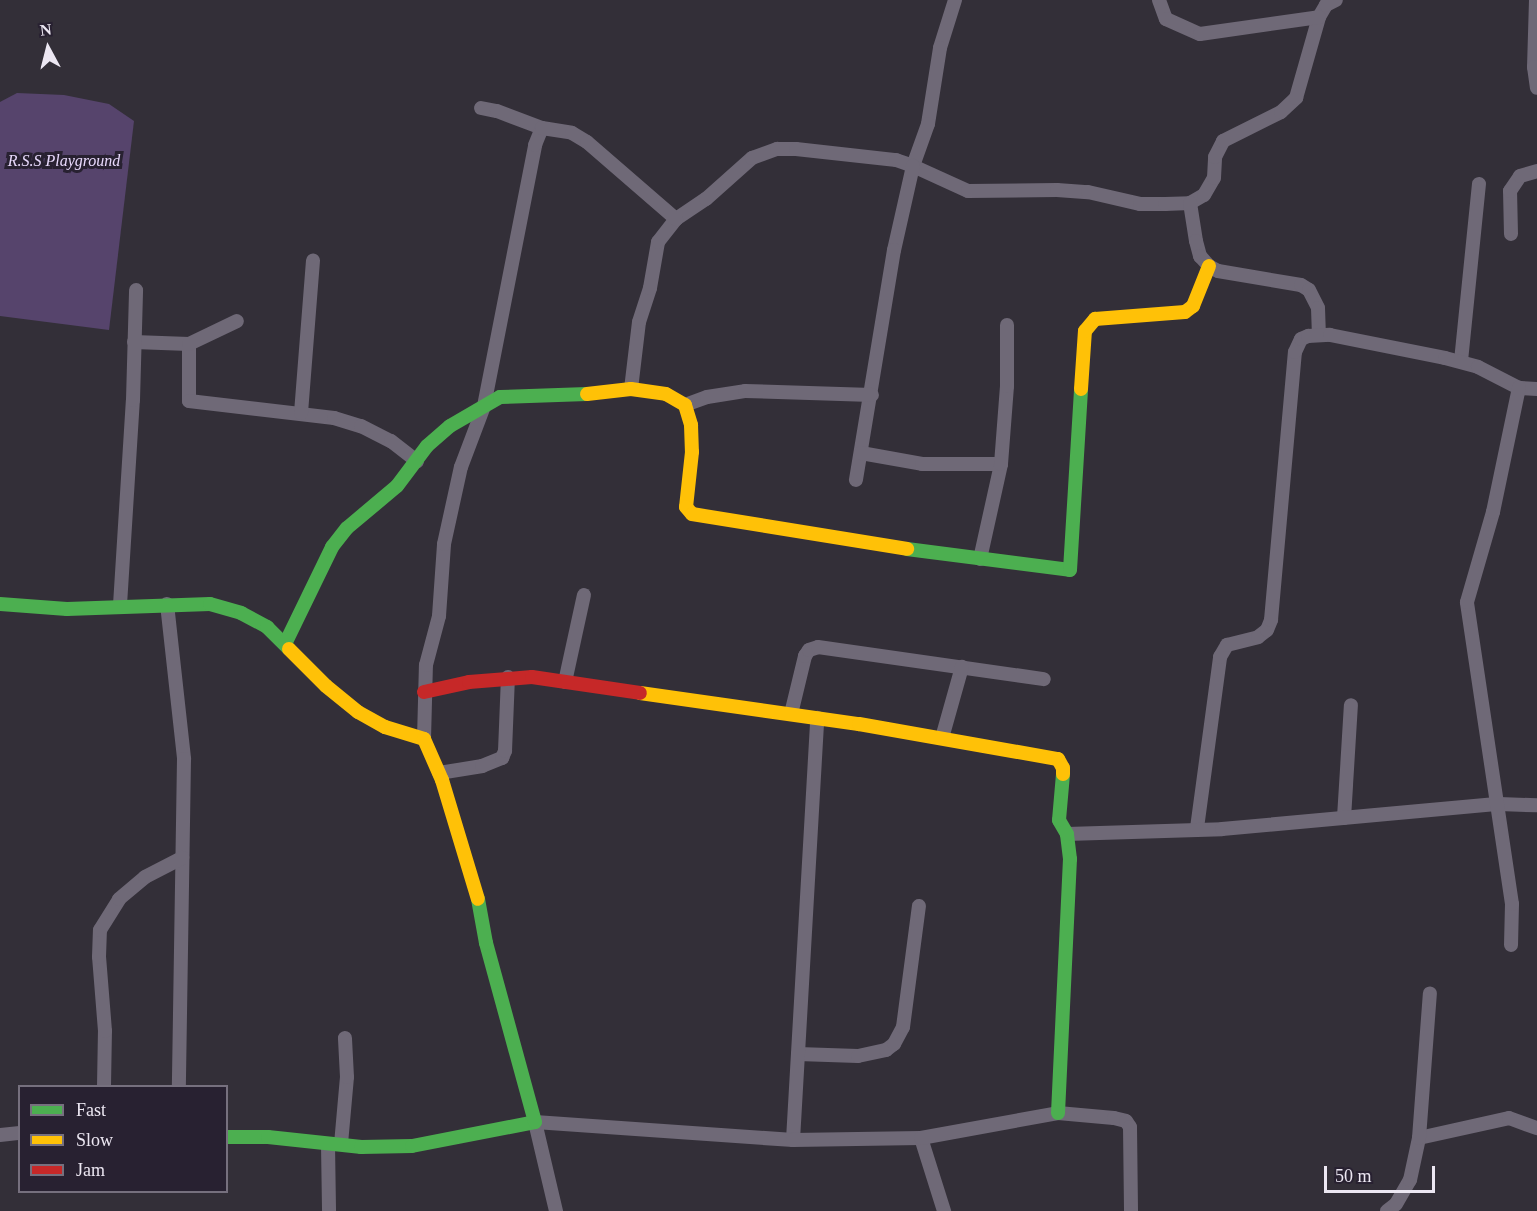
<!DOCTYPE html>
<html>
<head>
<meta charset="utf-8">
<style>
	body { margin:0 }
	#map { position:relative; width:1537px; height:1211px; overflow:hidden; background:#332f38; font-family:Georgia,serif }
	div>[style] { position:absolute }
	.green>* { inset:0; background:#56446c }
	.street>* { height:14px; margin:-7px; padding:0 7px; transform-origin:7px; border-radius:7px; background:#6f6977 }
	.fast>* { height:14px; margin:-7px; padding:0 7px; transform-origin:7px; border-radius:7px; background:#4caf50 }
	.slow>* { height:14px; margin:-7px; padding:0 7px; transform-origin:7px; border-radius:7px; background:#ffc107 }
	.jam>* { height:14px; margin:-7px; padding:0 7px; transform-origin:7px; border-radius:7px; background:#c62828 }
	span { translate:-50% -50%; white-space:nowrap; text-align:center; line-height:1.15; -webkit-text-stroke:6px #282131; paint-order:stroke }
	.park-label { font-size:16px; color:#e8d9fc; font-style:italic }
	.legend { position:absolute; left:18px; top:1085px; width:210px; height:108px; box-sizing:border-box; background:#282131; border:2px solid #76707e; margin:0; padding:8px 10px; list-style:none; font-size:18px; color:#ece7f2 }
	.legend li { display:flex; align-items:center; gap:12px; height:30px }
	.legend b { width:30px; border:2px solid #76707e }
	.north { position:absolute; left:18px; top:18px; width:60px; height:60px; -webkit-text-stroke:4px #282131; paint-order:stroke; rotate:353deg; font-size:16px; font-weight:700; line-height:24px; text-align:center; color:#ece7f2 }
	.north::after { content:''; display:block; margin:auto; width:21px; height:27px; background:#ece7f2; clip-path:polygon(50% 0,100% 100%,50% 72%,0 100%) }
	.scale { position:absolute; left:1324px; top:1166px; width:111px; height:27px; box-sizing:border-box; border:3px solid #ece7f2; border-top:0; padding-left:8px; font-size:18px; line-height:21px; white-space:nowrap; color:#ece7f2; -webkit-text-stroke:4px #282131; paint-order:stroke }
</style>
</head>
<body>
<div id="map">
	<div class="green">
		<div style="clip-path:polygon(17px 93px,64px 95px,109px 104px,134px 121px,109px 330px,0 316px,0 102px)"></div>
	</div>
	<div class="street">
		<div style="left:955px;top:0;width:50px;rotate:107.4deg"></div>
		<div style="left:940px;top:48px;width:77px;rotate:99deg"></div>
		<div style="left:928px;top:124px;width:45px;rotate:109.7deg"></div>
		<div style="left:913px;top:166px;width:60px;rotate:24.4deg"></div>
		<div style="left:968px;top:191px;width:89px;rotate:-0.6deg"></div>
		<div style="left:1057px;top:190px;width:31px;rotate:4deg"></div>
		<div style="left:1088px;top:192px;width:53px;rotate:13deg"></div>
		<div style="left:1140px;top:204px;width:25px"></div>
		<div style="left:1165px;top:204px;width:25px;rotate:-2deg"></div>
		<div style="left:1190px;top:203px;width:16px;rotate:-30deg"></div>
		<div style="left:1204px;top:195px;width:20px;rotate:-60deg"></div>
		<div style="left:1214px;top:178px;width:21px;rotate:-87deg"></div>
		<div style="left:1215px;top:157px;width:18px;rotate:-63deg"></div>
		<div style="left:1223px;top:141px;width:65px;rotate:-26.6deg"></div>
		<div style="left:1281px;top:112px;width:21px;rotate:-43deg"></div>
		<div style="left:1296px;top:98px;width:84px;rotate:-74.1deg"></div>
		<div style="left:1319px;top:17px;width:14px;rotate:-60deg"></div>
		<div style="left:1326px;top:5px;width:11px;rotate:-27deg"></div>
		<div style="left:1159px;top:0;width:20px;rotate:70deg"></div>
		<div style="left:1166px;top:19px;width:37px;rotate:24deg"></div>
		<div style="left:1200px;top:34px;width:120px;rotate:-8.1deg"></div>
		<div style="left:1536px;top:0;width:67px;rotate:91.7deg"></div>
		<div style="left:1534px;top:67px;width:21px;rotate:82deg"></div>
		<div style="left:481px;top:108px;width:16px;rotate:11deg"></div>
		<div style="left:497px;top:111px;width:48px;rotate:20.7deg"></div>
		<div style="left:1190px;top:203px;width:38px;rotate:81deg"></div>
		<div style="left:1196px;top:241px;width:16px;rotate:75deg"></div>
		<div style="left:1200px;top:256px;width:13px;rotate:48deg"></div>
		<div style="left:1209px;top:266px;width:10px;rotate:29deg"></div>
		<div style="left:1218px;top:271px;width:84px;rotate:9.6deg"></div>
		<div style="left:1301px;top:285px;width:9px;rotate:32deg"></div>
		<div style="left:1309px;top:290px;width:20px;rotate:63deg"></div>
		<div style="left:1318px;top:308px;width:26px;rotate:88deg"></div>
		<div style="left:1511px;top:234px;width:43px;rotate:-91.3deg"></div>
		<div style="left:1510px;top:191px;width:18px;rotate:-56deg"></div>
		<div style="left:1520px;top:176px;width:18px;rotate:-16deg"></div>
		<div style="left:134px;top:342px;width:55px;rotate:2.1deg"></div>
		<div style="left:189px;top:344px;width:57px;rotate:90deg"></div>
		<div style="left:189px;top:401px;width:146px;rotate:6.7deg"></div>
		<div style="left:334px;top:418px;width:28px;rotate:17deg"></div>
		<div style="left:361px;top:426px;width:34px;rotate:27deg"></div>
		<div style="left:391px;top:441px;width:33px;rotate:38deg"></div>
		<div style="left:189px;top:344px;width:53px;rotate:-25.6deg"></div>
		<div style="left:1461px;top:361px;width:178px;rotate:-84.2deg"></div>
		<div style="left:631px;top:389px;width:67px;rotate:-83.2deg"></div>
		<div style="left:639px;top:322px;width:36px;rotate:-72deg"></div>
		<div style="left:650px;top:288px;width:47px;rotate:-80.1deg"></div>
		<div style="left:658px;top:242px;width:29px;rotate:-52deg"></div>
		<div style="left:676px;top:219px;width:36px;rotate:-34deg"></div>
		<div style="left:706px;top:199px;width:62px;rotate:-41.7deg"></div>
		<div style="left:752px;top:158px;width:27px;rotate:-20deg"></div>
		<div style="left:777px;top:149px;width:19px"></div>
		<div style="left:796px;top:149px;width:101px;rotate:6.3deg"></div>
		<div style="left:896px;top:160px;width:18px;rotate:19deg"></div>
		<div style="left:913px;top:166px;width:86px;rotate:102.7deg"></div>
		<div style="left:894px;top:250px;width:233px;rotate:99.4deg"></div>
		<div style="left:685px;top:405px;width:23px;rotate:-20deg"></div>
		<div style="left:707px;top:397px;width:38px;rotate:-9deg"></div>
		<div style="left:745px;top:391px;width:127px;rotate:1.8deg"></div>
		<div style="left:301px;top:413px;width:153px;rotate:-85.5deg"></div>
		<div style="left:861px;top:453px;width:62px;rotate:10.2deg"></div>
		<div style="left:922px;top:464px;width:79px"></div>
		<div style="left:980px;top:559px;width:97px;rotate:-77.5deg"></div>
		<div style="left:1001px;top:464px;width:78px;rotate:-85.6deg"></div>
		<div style="left:1007px;top:386px;width:61px;rotate:-90deg"></div>
		<div style="left:167px;top:604px;width:156px;rotate:83.7deg"></div>
		<div style="left:184px;top:759px;width:327px;rotate:90.9deg"></div>
		<div style="left:120px;top:605px;width:205px;rotate:-86.4deg"></div>
		<div style="left:133px;top:400px;width:110px;rotate:-88.4deg"></div>
		<div style="left:565px;top:682px;width:89px;rotate:-77.7deg"></div>
		<div style="left:791px;top:714px;width:60px;rotate:-76.4deg"></div>
		<div style="left:805px;top:656px;width:7px;rotate:-56deg"></div>
		<div style="left:809px;top:650px;width:9px;rotate:-18deg"></div>
		<div style="left:818px;top:647px;width:228px;rotate:8.1deg"></div>
		<div style="left:942px;top:738px;width:74px;rotate:-74.3deg"></div>
		<div style="left:424px;top:739px;width:74px;rotate:-88.5deg"></div>
		<div style="left:426px;top:665px;width:51px;rotate:-75.1deg"></div>
		<div style="left:439px;top:616px;width:72px;rotate:-86deg"></div>
		<div style="left:444px;top:544px;width:79px;rotate:-77.6deg"></div>
		<div style="left:461px;top:467px;width:65px;rotate:-69.3deg"></div>
		<div style="left:484px;top:406px;width:266px;rotate:-78.9deg"></div>
		<div style="left:535px;top:145px;width:18px;rotate:-68deg"></div>
		<div style="left:542px;top:128px;width:30px;rotate:9deg"></div>
		<div style="left:572px;top:133px;width:17px;rotate:31deg"></div>
		<div style="left:587px;top:142px;width:118px;rotate:40.9deg"></div>
		<div style="left:439px;top:773px;width:44px;rotate:-9.2deg"></div>
		<div style="left:482px;top:766px;width:22px;rotate:-22deg"></div>
		<div style="left:502px;top:758px;width:8px;rotate:-67deg"></div>
		<div style="left:505px;top:751px;width:74px;rotate:-87.7deg"></div>
		<div style="left:1344px;top:818px;width:113px;rotate:-86.5deg"></div>
		<div style="left:1197px;top:828px;width:173px;rotate:-82.3deg"></div>
		<div style="left:1220px;top:657px;width:14px;rotate:-60deg"></div>
		<div style="left:1227px;top:645px;width:32px;rotate:-14deg"></div>
		<div style="left:1258px;top:637px;width:11px;rotate:-38deg"></div>
		<div style="left:1267px;top:630px;width:11px;rotate:-68deg"></div>
		<div style="left:1271px;top:620px;width:269px;rotate:-84.9deg"></div>
		<div style="left:1295px;top:352px;width:14px;rotate:-65deg"></div>
		<div style="left:1301px;top:339px;width:8px;rotate:-23deg"></div>
		<div style="left:1308px;top:336px;width:22px;rotate:-3deg"></div>
		<div style="left:1330px;top:335px;width:117px;rotate:11.3deg"></div>
		<div style="left:1445px;top:358px;width:34px;rotate:15deg"></div>
		<div style="left:1478px;top:367px;width:46px;rotate:27.1deg"></div>
		<div style="left:1519px;top:388px;width:18px;rotate:3deg"></div>
		<div style="left:1067px;top:834px;width:155px;rotate:-1.8deg"></div>
		<div style="left:1222px;top:829px;width:278px;rotate:-5.2deg"></div>
		<div style="left:1499px;top:804px;width:38px;rotate:2deg"></div>
		<div style="left:1511px;top:945px;width:41px;rotate:-88.6deg"></div>
		<div style="left:1512px;top:904px;width:305px;rotate:-98.5deg"></div>
		<div style="left:1467px;top:602px;width:94px;rotate:-73.9deg"></div>
		<div style="left:1493px;top:512px;width:127px;rotate:-78.2deg"></div>
		<div style="left:798px;top:1054px;width:60px;rotate:1.9deg"></div>
		<div style="left:858px;top:1056px;width:29px;rotate:-12deg"></div>
		<div style="left:886px;top:1050px;width:10px;rotate:-37deg"></div>
		<div style="left:894px;top:1044px;width:19px;rotate:-62deg"></div>
		<div style="left:903px;top:1027px;width:122px;rotate:-82.5deg"></div>
		<div style="left:104px;top:1086px;width:55px;rotate:-89deg"></div>
		<div style="left:105px;top:1031px;width:74px;rotate:-94.6deg"></div>
		<div style="left:99px;top:957px;width:27px;rotate:-88deg"></div>
		<div style="left:100px;top:930px;width:36px;rotate:-58deg"></div>
		<div style="left:119px;top:899px;width:34px;rotate:-40deg"></div>
		<div style="left:145px;top:877px;width:42px;rotate:-27.2deg"></div>
		<div style="left:0;top:1135px;width:20px;rotate:-6deg"></div>
		<div style="left:921px;top:1138px;width:77px;rotate:72.5deg"></div>
		<div style="left:1419px;top:1138px;width:92px;rotate:-12.5deg"></div>
		<div style="left:1509px;top:1118px;width:30px;rotate:20deg"></div>
		<div style="left:793px;top:1140px;width:423px;rotate:-86.7deg"></div>
		<div style="left:341px;top:1144px;width:67px;rotate:-84.9deg"></div>
		<div style="left:347px;top:1077px;width:39px;rotate:-93deg"></div>
		<div style="left:328px;top:1145px;width:66px;rotate:89.1deg"></div>
		<div style="left:556px;top:1211px;width:91px;rotate:-103.3deg"></div>
		<div style="left:535px;top:1122px;width:259px;rotate:4deg"></div>
		<div style="left:793px;top:1140px;width:128px;rotate:-0.9deg"></div>
		<div style="left:921px;top:1138px;width:139px;rotate:-10.3deg"></div>
		<div style="left:1058px;top:1113px;width:56px;rotate:5.1deg"></div>
		<div style="left:1114px;top:1118px;width:12px;rotate:14deg"></div>
		<div style="left:1126px;top:1121px;width:7px;rotate:56deg"></div>
		<div style="left:1130px;top:1127px;width:84px;rotate:89.3deg"></div>
		<div style="left:1387px;top:1211px;width:11px;rotate:-38deg"></div>
		<div style="left:1396px;top:1204px;width:28px;rotate:-60deg"></div>
		<div style="left:1410px;top:1180px;width:43px;rotate:-77.9deg"></div>
		<div style="left:1419px;top:1138px;width:145px;rotate:-85.7deg"></div>
	</div>
	<div class="fast">
		<div style="left:907px;top:549px;width:164px;rotate:7.3deg"></div>
		<div style="left:1070px;top:570px;width:181px;rotate:-86.5deg"></div>
		<div style="left:0;top:604px;width:67px;rotate:4.3deg"></div>
		<div style="left:67px;top:609px;width:143px;rotate:-2deg"></div>
		<div style="left:210px;top:604px;width:32px;rotate:16deg"></div>
		<div style="left:241px;top:613px;width:30px;rotate:28deg"></div>
		<div style="left:267px;top:627px;width:31px;rotate:45deg"></div>
		<div style="left:285px;top:644px;width:108px;rotate:-64.1deg"></div>
		<div style="left:332px;top:547px;width:24px;rotate:-52deg"></div>
		<div style="left:347px;top:528px;width:65px;rotate:-40deg"></div>
		<div style="left:397px;top:486px;width:50px;rotate:-53.1deg"></div>
		<div style="left:427px;top:446px;width:30px;rotate:-41deg"></div>
		<div style="left:450px;top:426px;width:58px;rotate:-30.1deg"></div>
		<div style="left:500px;top:397px;width:87px;rotate:-2deg"></div>
		<div style="left:1058px;top:1113px;width:254px;rotate:-87.3deg"></div>
		<div style="left:1070px;top:859px;width:25px;rotate:-97deg"></div>
		<div style="left:1067px;top:834px;width:16px;rotate:-120deg"></div>
		<div style="left:1059px;top:820px;width:46px;rotate:-85deg"></div>
		<div style="left:226px;top:1137px;width:42px"></div>
		<div style="left:268px;top:1137px;width:94px;rotate:6.1deg"></div>
		<div style="left:361px;top:1147px;width:51px;rotate:-1.1deg"></div>
		<div style="left:412px;top:1146px;width:125px;rotate:-11deg"></div>
		<div style="left:535px;top:1122px;width:186px;rotate:-105.3deg"></div>
		<div style="left:486px;top:943px;width:45px;rotate:-100.3deg"></div>
	</div>
	<div class="slow">
		<div style="left:1081px;top:389px;width:58px;rotate:-86.1deg"></div>
		<div style="left:1085px;top:331px;width:16px;rotate:-50deg"></div>
		<div style="left:1095px;top:319px;width:90px;rotate:-4.4deg"></div>
		<div style="left:1185px;top:312px;width:10px;rotate:-37deg"></div>
		<div style="left:1193px;top:306px;width:43px;rotate:-68.2deg"></div>
		<div style="left:587px;top:394px;width:44px;rotate:-6.5deg"></div>
		<div style="left:631px;top:389px;width:35px;rotate:8deg"></div>
		<div style="left:666px;top:394px;width:22px;rotate:30deg"></div>
		<div style="left:685px;top:405px;width:21px;rotate:73deg"></div>
		<div style="left:691px;top:425px;width:27px;rotate:88deg"></div>
		<div style="left:692px;top:452px;width:55px;rotate:96.2deg"></div>
		<div style="left:686px;top:507px;width:9px;rotate:49deg"></div>
		<div style="left:692px;top:514px;width:218px;rotate:9.2deg"></div>
		<div style="left:289px;top:649px;width:52px;rotate:45deg"></div>
		<div style="left:326px;top:686px;width:41px;rotate:39.1deg"></div>
		<div style="left:358px;top:712px;width:31px;rotate:29deg"></div>
		<div style="left:385px;top:727px;width:41px;rotate:17.1deg"></div>
		<div style="left:424px;top:739px;width:45px;rotate:66.3deg"></div>
		<div style="left:442px;top:780px;width:124px;rotate:73.2deg"></div>
		<div style="left:640px;top:693px;width:221px;rotate:8.1deg"></div>
		<div style="left:859px;top:724px;width:202px;rotate:10deg"></div>
		<div style="left:1058px;top:759px;width:10px;rotate:61deg"></div>
		<div style="left:1063px;top:768px;width:6px;rotate:90deg"></div>
	</div>
	<div class="jam">
		<div style="left:424px;top:692px;width:46px;rotate:-12.5deg"></div>
		<div style="left:469px;top:682px;width:63px;rotate:-4.5deg"></div>
		<div style="left:532px;top:677px;width:109px;rotate:8.4deg"></div>
	</div>
	<div class="park-label">
		<span style="left:64px;top:161px">R.S.S Playground</span>
	</div>
	<ul class="legend">
	<li><b style="height:8px;background:#4caf50"></b>Fast</li>
	<li><b style="height:8px;background:#ffc107"></b>Slow</li>
	<li><b style="height:8px;background:#c62828"></b>Jam</li>
	</ul>
	<div class="north">N</div>
	<div class="scale">50 m</div>
</div>
</body>
</html>
